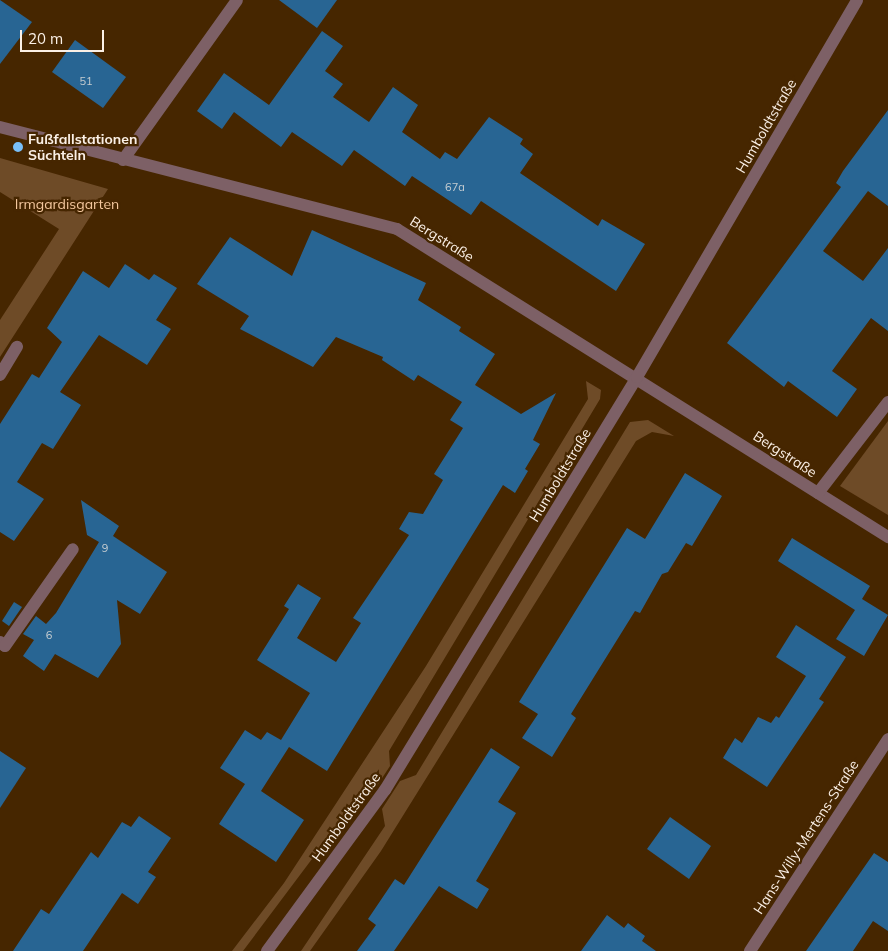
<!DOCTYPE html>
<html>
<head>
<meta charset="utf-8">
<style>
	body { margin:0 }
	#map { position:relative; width:888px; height:951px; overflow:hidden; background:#462600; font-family:Mulish,sans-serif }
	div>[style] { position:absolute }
	.green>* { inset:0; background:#6e4b27 }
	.building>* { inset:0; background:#286593 }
	.minor>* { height:12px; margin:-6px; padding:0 6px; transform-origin:6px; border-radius:6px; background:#7d6066 }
	.dots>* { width:14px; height:14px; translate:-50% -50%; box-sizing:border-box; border:2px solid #462600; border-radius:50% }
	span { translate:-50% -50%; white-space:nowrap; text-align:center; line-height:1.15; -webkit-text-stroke:4.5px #462600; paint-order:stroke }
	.number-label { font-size:11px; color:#c6cdd1 }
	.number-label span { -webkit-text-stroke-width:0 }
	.street-label { font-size:14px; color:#fbf0e6 }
	.poi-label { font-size:14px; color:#fbf0e6; font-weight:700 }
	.left { translate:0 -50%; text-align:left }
	.park-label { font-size:14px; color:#f5c89e }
	.scale { position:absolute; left:20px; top:30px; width:84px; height:22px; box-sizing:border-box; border:2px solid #fbf0e6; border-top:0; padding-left:6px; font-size:15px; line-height:18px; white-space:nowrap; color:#fbf0e6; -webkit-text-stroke:4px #462600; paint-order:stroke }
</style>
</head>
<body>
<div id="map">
	<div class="green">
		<div style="clip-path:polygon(0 158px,108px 189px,0 357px,0 320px,59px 229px,0 192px)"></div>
		<div style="clip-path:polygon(586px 381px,601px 390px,600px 399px,389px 751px,390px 766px,371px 795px,357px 799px,243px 951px,232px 951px,284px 883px,426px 666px,588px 399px)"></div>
		<div style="clip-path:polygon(648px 420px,674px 436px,652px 432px,636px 441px,381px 851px,310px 951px,301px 951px,385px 826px,382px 809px,400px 781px,416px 775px,630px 422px)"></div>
		<div style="clip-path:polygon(888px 421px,888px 515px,840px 486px)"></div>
	</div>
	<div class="building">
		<div style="clip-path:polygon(0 0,32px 22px,0 64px)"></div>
		<div style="clip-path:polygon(279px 0,337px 0,317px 28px)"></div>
		<div style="clip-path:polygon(322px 31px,343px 46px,325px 71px,343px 84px,333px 97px,369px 122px,393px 87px,418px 105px,402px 132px,440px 159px,445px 152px,457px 159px,489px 117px,523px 139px,520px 144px,533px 154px,520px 173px,598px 226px,602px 219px,645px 244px,616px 291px,481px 201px,471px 215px,412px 176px,405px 186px,354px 150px,342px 166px,292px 132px,281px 147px,234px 112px,222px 129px,197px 111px,224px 73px,269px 105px)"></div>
		<div style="clip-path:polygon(75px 40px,126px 77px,103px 108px,52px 72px)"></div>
		<div style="clip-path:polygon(888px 110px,888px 206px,868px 191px,823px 251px,863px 281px,888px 248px,888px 331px,871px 318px,832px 371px,857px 389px,837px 417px,788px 381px,784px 387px,727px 343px,841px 187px,836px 183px,843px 171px)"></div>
		<div style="clip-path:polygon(312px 230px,426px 283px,418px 300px,461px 327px,459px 331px,495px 354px,475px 385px,521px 414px,556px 393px,533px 440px,540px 444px,525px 469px,528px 471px,515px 493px,503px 485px,327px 771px,289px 747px,261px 791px,304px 820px,276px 862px,219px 824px,245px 784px,220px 768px,245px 730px,261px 740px,267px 732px,281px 740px,310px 693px,257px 660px,289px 609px,284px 606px,298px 584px,321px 598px,297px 638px,336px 662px,361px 623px,353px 618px,409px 535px,399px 529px,409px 512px,423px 514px,443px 480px,434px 474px,463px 428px,450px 420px,462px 402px,418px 375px,414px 381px,382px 360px,383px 357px,336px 337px,313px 367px,240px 329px,249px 316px,197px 284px,230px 237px,292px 276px)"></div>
		<div style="clip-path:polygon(125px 264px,149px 280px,154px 274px,177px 288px,156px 320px,171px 329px,147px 365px,99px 335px,60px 392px,81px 405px,53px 449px,42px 443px,17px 482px,44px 499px,14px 541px,0 532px,0 424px,32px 374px,39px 378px,62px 342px,47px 328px,83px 271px,109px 288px)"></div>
		<div style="clip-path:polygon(685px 473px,722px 496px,692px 546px,686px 543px,668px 572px,662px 574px,640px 613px,635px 611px,571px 714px,576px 718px,552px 757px,522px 738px,538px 714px,519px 702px,627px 528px,645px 539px)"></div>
		<div style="clip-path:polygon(81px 500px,119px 526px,113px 536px,167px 572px,140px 614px,117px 600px,121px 644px,98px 678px,55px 654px,44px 671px,23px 656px,34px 640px,23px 634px,36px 616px,46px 624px,56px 613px,99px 542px,87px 535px)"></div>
		<div style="clip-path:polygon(792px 538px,870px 586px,862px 599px,888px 615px,864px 656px,836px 639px,855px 610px,778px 561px)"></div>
		<div style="clip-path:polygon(14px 602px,22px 607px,9px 626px,2px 621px)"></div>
		<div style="clip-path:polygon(796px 625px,846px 657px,819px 699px,824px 702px,767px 787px,723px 758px,735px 738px,742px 743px,758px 717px,771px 723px,776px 716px,779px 718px,806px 676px,776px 657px)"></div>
		<div style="clip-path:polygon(491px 748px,520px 767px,498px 802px,516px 813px,476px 881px,489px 889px,477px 909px,439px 886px,394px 951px,357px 951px,376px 925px,368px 919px,395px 879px,404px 885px)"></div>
		<div style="clip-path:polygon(0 751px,26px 768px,0 808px)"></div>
		<div style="clip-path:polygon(139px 816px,171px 838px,148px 872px,156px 877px,138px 904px,122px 893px,83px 951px,13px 951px,41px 909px,49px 914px,91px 852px,98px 858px,122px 822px,131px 827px)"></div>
		<div style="clip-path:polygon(670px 817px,711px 846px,689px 879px,647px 849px)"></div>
		<div style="clip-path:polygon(874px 853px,888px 862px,888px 931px,873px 921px,853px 951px,806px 951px)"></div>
		<div style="clip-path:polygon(607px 915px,624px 928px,628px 923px,645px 936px,642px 941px,656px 951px,581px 951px)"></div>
	</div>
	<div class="minor">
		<div style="left:0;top:127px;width:410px;rotate:14.4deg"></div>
		<div style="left:397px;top:229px;width:580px;rotate:32.1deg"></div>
		<div style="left:123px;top:160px;width:196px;rotate:-54.5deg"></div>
		<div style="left:0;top:375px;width:33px;rotate:-59deg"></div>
		<div style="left:818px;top:493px;width:115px;rotate:-52.4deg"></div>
		<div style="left:0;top:642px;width:6px;rotate:39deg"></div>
		<div style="left:5px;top:646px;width:118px;rotate:-55deg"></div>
		<div style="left:267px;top:951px;width:200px;rotate:-53.8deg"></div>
		<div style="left:385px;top:790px;width:484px;rotate:-58.6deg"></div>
		<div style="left:637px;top:377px;width:436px;rotate:-59.7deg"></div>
		<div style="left:750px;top:951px;width:253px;rotate:-56.9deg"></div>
	</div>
	<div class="dots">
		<div style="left:18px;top:147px;background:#79bff8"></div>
	</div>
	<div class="number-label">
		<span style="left:86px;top:81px">51</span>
		<span style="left:455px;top:187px">67a</span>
		<span style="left:105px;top:548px">9</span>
		<span style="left:49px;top:635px">6</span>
	</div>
	<div class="street-label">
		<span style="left:766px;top:126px;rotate:-60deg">Humboldtstraße</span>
		<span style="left:442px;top:239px;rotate:32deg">Bergstraße</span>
		<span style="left:785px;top:454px;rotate:33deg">Bergstraße</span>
		<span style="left:560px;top:475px;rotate:-59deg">Humboldtstraße</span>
		<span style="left:346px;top:817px;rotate:-54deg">Humboldtstraße</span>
		<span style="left:806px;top:837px;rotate:-57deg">Hans-Willy-Mertens-Straße</span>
	</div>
	<div class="poi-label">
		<span class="left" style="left:28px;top:147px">Fußfallstationen<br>Süchteln</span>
	</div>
	<div class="park-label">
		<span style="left:67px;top:204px">Irmgardisgarten</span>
	</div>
	<div class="scale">20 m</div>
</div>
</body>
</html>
